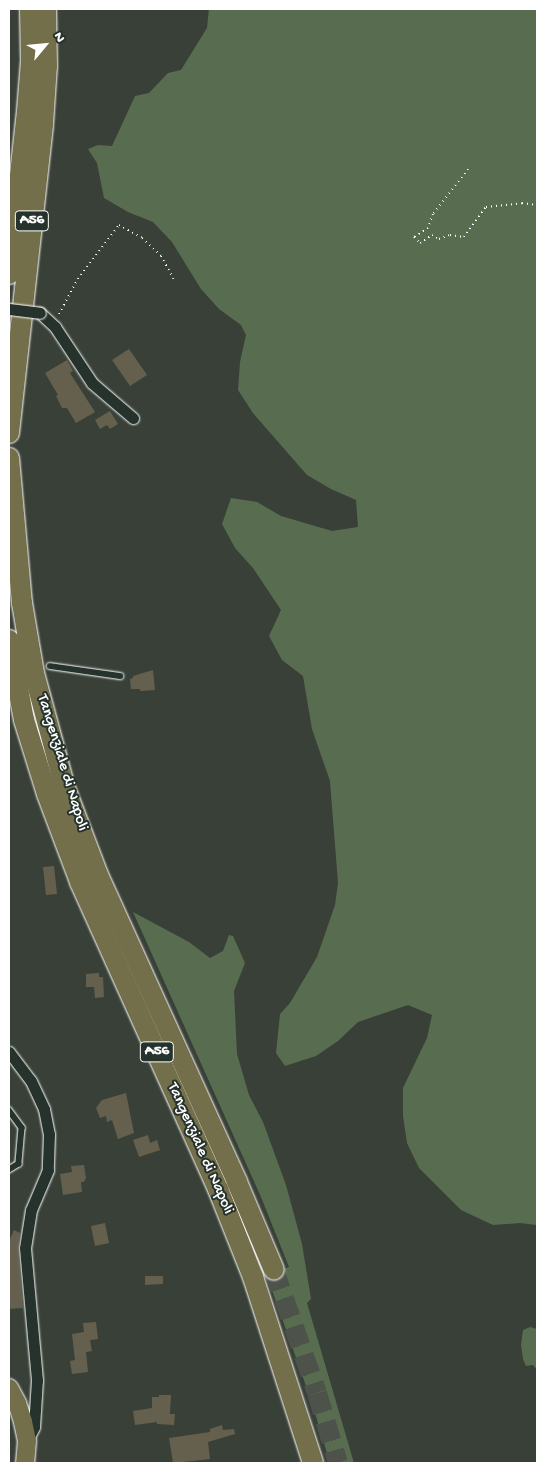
<!DOCTYPE html>
<html>
<head>
<meta charset="utf-8">
<style>
	body { margin:0 }
	#map { position:relative; width:546px; height:1472px; overflow:hidden; background:#394037; font-family:"Gochi Hand",sans-serif }
	div>[style] { position:absolute }
	.green>* { inset:0; background:#586d50 }
	.building>* { inset:0; background:#65604e }
	.motorway-tunnel>* { height:20px; margin-top:-10px; transform-origin:0; background:repeating-linear-gradient(90deg,#4d534b 0 20px,transparent 0 30px) }
	.path>* { height:2px; margin-top:-1px; transform-origin:0; background:repeating-linear-gradient(90deg,#fff 0 1px,transparent 0 5px) }
	.roads { filter:drop-shadow(0 0 1px #fff) drop-shadow(0 0 1px #fff) }
	.service>* { height:5.5px; margin:-2.75px; padding:0 2.75px; transform-origin:2.75px; border-radius:2.75px; background:#26332d }
	.minor>* { height:11px; margin:-5.5px; padding:0 5.5px; transform-origin:5.5px; border-radius:5.5px; background:#26332d }
	.primary>* { height:18px; margin:-9px; padding:0 9px; transform-origin:9px; border-radius:9px; background:#726f4a }
	.motorway>* { height:20px; margin:-10px; padding:0 10px; transform-origin:10px; border-radius:10px; background:#726f4a }
	.bridges { filter:drop-shadow(0 0 1px #fff) drop-shadow(0 0 1px #fff) }
	.minor-bridge>* { height:11px; margin:-5.5px; padding:0 5.5px; transform-origin:5.5px; border-radius:5.5px; background:#26332d }
	span { translate:-50% -50%; white-space:nowrap; text-align:center; line-height:1.15; -webkit-text-stroke:4px #26332d; paint-order:stroke }
	.shield-label span { padding:1px 4px; background:#26332d; border:1px solid; border-radius:4px; -webkit-text-stroke-width:0 }
	.shield-label { font-size:15px; color:#fff; font-weight:700 }
	.street-label { font-size:16px; color:#fff }
	.frame { position:absolute; inset:0; border:10px solid #fff; pointer-events:none }
	.north { position:absolute; left:20px; top:20px; width:50px; height:50px; -webkit-text-stroke:4px #26332d; paint-order:stroke; rotate:62deg; font-size:14px; font-weight:700; line-height:20px; text-align:center; color:#fff }
	.north::after { content:''; display:block; margin:auto; width:18px; height:22px; background:#fff; clip-path:polygon(50% 0,100% 100%,50% 72%,0 100%) }
</style>
</head>
<body>
<div id="map">
	<div class="green">
		<div style="clip-path:polygon(209px 9px,537px 9px,537px 1239px,537px 1225px,520px 1223px,493px 1225px,461px 1210px,419px 1168px,407px 1143px,403px 1116px,403px 1088px,427px 1038px,432px 1015px,408px 1005px,358px 1022px,338px 1041px,316px 1056px,285px 1066px,276px 1053px,280px 1014px,290px 1003px,317px 957px,335px 905px,338px 883px,330px 781px,312px 729px,303px 676px,282px 660px,269px 636px,281px 610px,253px 568px,235px 548px,222px 524px,231px 498px,257px 502px,281px 516px,332px 531px,358px 527px,356px 500px,331px 489px,307px 475px,253px 413px,238px 390px,240px 362px,246px 335px,241px 325px,219px 309px,201px 289px,172px 242px,153px 222px,128px 212px,104px 198px,97px 163px,88px 149px,98px 145px,112px 146px,135px 96px,149px 93px,168px 73px,181px 70px,207px 28px)"></div>
		<div style="clip-path:polygon(133px 912px,189px 942px,210px 958px,223px 951px,229px 935px,233px 936px,245px 963px,234px 991px,237px 1054px,249px 1095px,263px 1122px,286px 1185px,302px 1244px,311px 1299px,307px 1303px,354px 1463px,330px 1463px,311px 1400px,267px 1276px,289px 1267px,261px 1197px)"></div>
		<div style="clip-path:polygon(530px 1327px,537px 1329px,537px 1370px,533px 1365px,526px 1366px,523px 1359px,521px 1345px,523px 1330px)"></div>
	</div>
	<div class="building">
		<div style="clip-path:polygon(129px 349px,147px 375px,130px 386px,112px 360px)"></div>
		<div style="clip-path:polygon(67px 360px,73px 371px,70px 373px,95px 412px,76px 423px,67px 408px,62px 408px,56px 396px,58px 395px,45px 373px)"></div>
		<div style="clip-path:polygon(110px 411px,118px 424px,110px 429px,107px 425px,100px 429px,95px 420px)"></div>
		<div style="clip-path:polygon(153px 670px,155px 690px,140px 691px,140px 689px,131px 689px,130px 679px,133px 678px,133px 676px)"></div>
		<div style="clip-path:polygon(54px 866px,57px 894px,46px 895px,43px 867px)"></div>
		<div style="clip-path:polygon(99px 973px,99px 977px,103px 977px,104px 997px,95px 998px,94px 987px,86px 987px,86px 974px)"></div>
		<div style="clip-path:polygon(126px 1093px,134px 1133px,118px 1139px,112px 1120px,107px 1122px,106px 1116px,100px 1118px,96px 1108px,102px 1100px)"></div>
		<div style="clip-path:polygon(148px 1135px,150px 1143px,157px 1140px,160px 1150px,139px 1157px,133px 1140px)"></div>
		<div style="clip-path:polygon(84px 1165px,86px 1178px,84px 1182px,81px 1182px,82px 1192px,63px 1195px,60px 1174px,72px 1172px,71px 1166px)"></div>
		<div style="clip-path:polygon(105px 1223px,109px 1243px,95px 1246px,91px 1226px)"></div>
		<div style="clip-path:polygon(14px 1230px,20px 1233px,18px 1249px,23px 1308px,9px 1309px,9px 1241px)"></div>
		<div style="clip-path:polygon(145px 1276px,163px 1276px,163px 1284px,145px 1285px)"></div>
		<div style="clip-path:polygon(96px 1322px,98px 1339px,90px 1340px,92px 1351px,86px 1352px,88px 1372px,72px 1374px,70px 1361px,75px 1360px,72px 1334px,84px 1332px,83px 1323px)"></div>
		<div style="clip-path:polygon(159px 1395px,171px 1395px,170px 1414px,175px 1414px,174px 1425px,157px 1424px,157px 1422px,135px 1425px,133px 1411px,152px 1408px,152px 1397px,159px 1397px)"></div>
		<div style="clip-path:polygon(222px 1425px,223px 1430px,234px 1429px,235px 1434px,208px 1442px,210px 1459px,173px 1463px,169px 1438px,210px 1432px,210px 1429px)"></div>
	</div>
	<div class="motorway-tunnel">
		<div style="left:274px;top:1270px;width:130px;rotate:70.7deg"></div>
		<div style="left:317px;top:1393px;width:73px;rotate:73.3deg"></div>
	</div>
	<div class="path">
		<div style="left:468px;top:169px;width:57px;rotate:127.9deg"></div>
		<div style="left:433px;top:214px;width:15px;rotate:110deg"></div>
		<div style="left:428px;top:228px;width:17px;rotate:147deg"></div>
		<div style="left:414px;top:237px;width:8px;rotate:45deg"></div>
		<div style="left:420px;top:243px;width:14px;rotate:-34deg"></div>
		<div style="left:432px;top:235px;width:8px;rotate:30deg"></div>
		<div style="left:439px;top:239px;width:12px;rotate:-20deg"></div>
		<div style="left:450px;top:235px;width:14px;rotate:8deg"></div>
		<div style="left:464px;top:237px;width:37px;rotate:-54deg"></div>
		<div style="left:486px;top:207px;width:36px;rotate:-6deg"></div>
		<div style="left:522px;top:203px;width:15px;rotate:8deg"></div>
		<div style="left:59px;top:314px;width:40px;rotate:-62deg"></div>
		<div style="left:78px;top:279px;width:68px;rotate:-52.8deg"></div>
		<div style="left:119px;top:225px;width:26px;rotate:29deg"></div>
		<div style="left:142px;top:238px;width:26px;rotate:43deg"></div>
		<div style="left:161px;top:256px;width:26px;rotate:61deg"></div>
	</div>
	<div class="roads">
		<div class="service">
			<div style="left:50px;top:666px;width:71px;rotate:8.1deg"></div>
			<div style="left:9px;top:1110px;width:22px;rotate:54deg"></div>
			<div style="left:22px;top:1128px;width:36px;rotate:95deg"></div>
			<div style="left:19px;top:1164px;width:12px;rotate:149deg"></div>
		</div>
		<div class="minor">
			<div style="left:40px;top:313px;width:21px;rotate:43deg"></div>
			<div style="left:55px;top:327px;width:67px;rotate:56.5deg"></div>
			<div style="left:92px;top:383px;width:54px;rotate:40.5deg"></div>
			<div style="left:9px;top:1052px;width:36px;rotate:53deg"></div>
			<div style="left:31px;top:1081px;width:31px;rotate:65deg"></div>
			<div style="left:44px;top:1109px;width:25px;rotate:79deg"></div>
			<div style="left:49px;top:1134px;width:36px;rotate:92deg"></div>
			<div style="left:48px;top:1170px;width:43px;rotate:113deg"></div>
			<div style="left:31px;top:1210px;width:38px;rotate:99deg"></div>
			<div style="left:25px;top:1248px;width:133px;rotate:84.8deg"></div>
			<div style="left:37px;top:1380px;width:47px;rotate:93.7deg"></div>
			<div style="left:34px;top:1427px;width:16px;rotate:117deg"></div>
		</div>
		<div class="primary">
			<div style="left:9px;top:1388px;width:17px;rotate:62deg"></div>
			<div style="left:17px;top:1403px;width:20px;rotate:72deg"></div>
			<div style="left:23px;top:1422px;width:19px;rotate:78deg"></div>
			<div style="left:27px;top:1441px;width:22px;rotate:95deg"></div>
		</div>
		<div class="motorway">
			<div style="left:9px;top:274px;width:164px;rotate:-83.7deg"></div>
			<div style="left:27px;top:111px;width:50px;rotate:-85.4deg"></div>
			<div style="left:31px;top:61px;width:52px;rotate:-91.1deg"></div>
			<div style="left:9px;top:433px;width:311px;rotate:-83.7deg"></div>
			<div style="left:43px;top:124px;width:58px;rotate:-86.1deg"></div>
			<div style="left:47px;top:66px;width:57px;rotate:-91deg"></div>
			<div style="left:9px;top:458px;width:146px;rotate:84.9deg"></div>
			<div style="left:22px;top:603px;width:71px;rotate:80.3deg"></div>
			<div style="left:34px;top:673px;width:119px;rotate:74.9deg"></div>
			<div style="left:65px;top:788px;width:93px;rotate:69.2deg"></div>
			<div style="left:98px;top:875px;width:337px;rotate:65.6deg"></div>
			<div style="left:237px;top:1182px;width:95px;rotate:67.2deg"></div>
			<div style="left:9px;top:640px;width:81px;rotate:79.4deg"></div>
			<div style="left:24px;top:720px;width:77px;rotate:72.7deg"></div>
			<div style="left:47px;top:794px;width:94px;rotate:69.4deg"></div>
			<div style="left:80px;top:882px;width:337px;rotate:65.8deg"></div>
			<div style="left:218px;top:1189px;width:95px;rotate:68.3deg"></div>
			<div style="left:253px;top:1277px;width:195px;rotate:72.1deg"></div>
		</div>
	</div>
	<div class="bridges">
		<div class="minor-bridge">
			<div style="left:9px;top:309px;width:31px;rotate:7deg"></div>
		</div>
	</div>
	<div class="shield-label">
		<span style="left:32px;top:221px">A56</span>
		<span style="left:157px;top:1052px">A56</span>
	</div>
	<div class="street-label">
		<span style="left:61px;top:763px;rotate:73deg">Tangenziale di Napoli</span>
		<span style="left:199px;top:1149px;rotate:66deg">Tangenziale di Napoli</span>
	</div>
	<div class="frame"></div>
	<div class="north">N</div>
</div>
</body>
</html>
